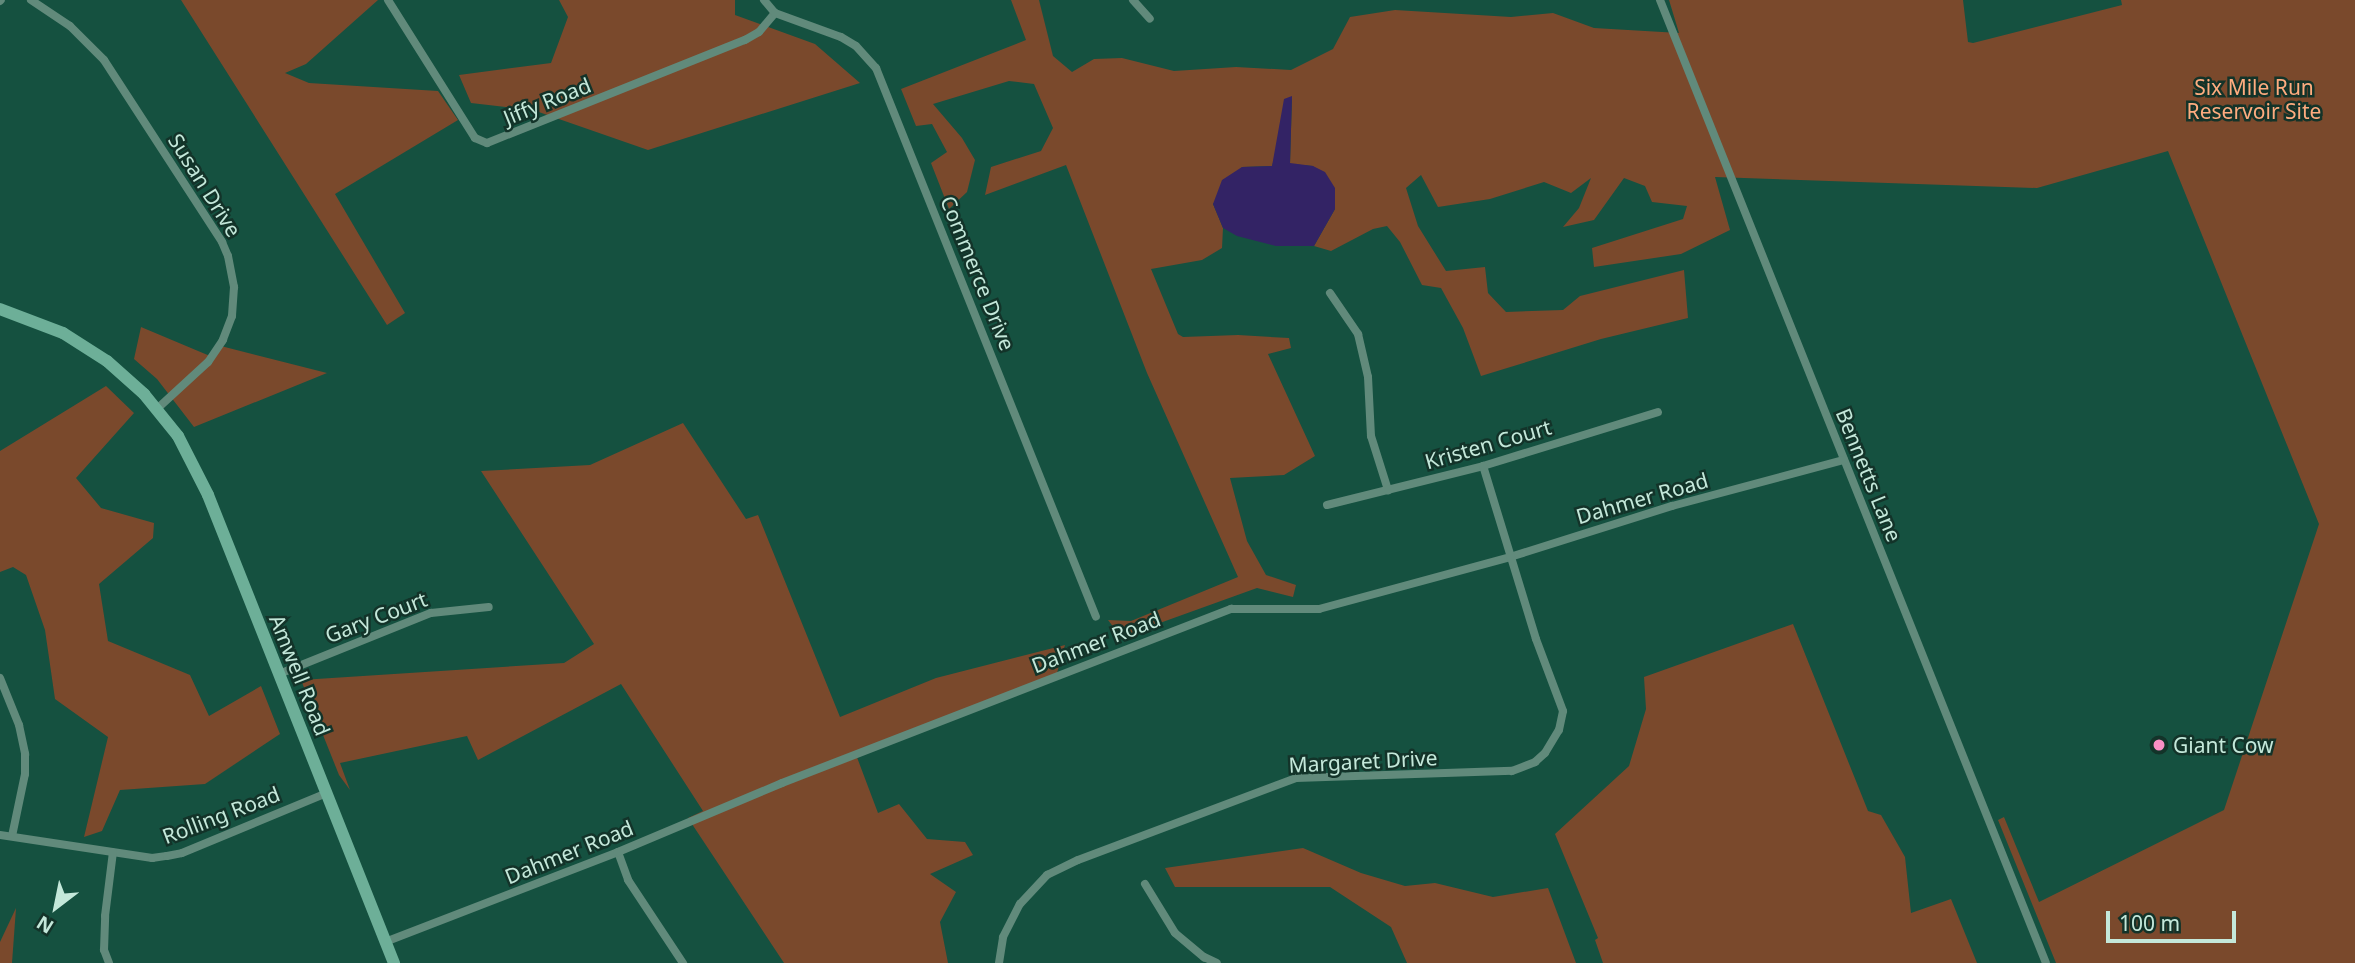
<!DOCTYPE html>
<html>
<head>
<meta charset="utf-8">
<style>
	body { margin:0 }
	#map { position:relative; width:2355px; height:963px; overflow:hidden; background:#155140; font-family:"Noto Sans",sans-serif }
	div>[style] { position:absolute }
	.green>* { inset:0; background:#7a492c }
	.water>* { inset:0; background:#332365 }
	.street>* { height:8px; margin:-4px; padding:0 4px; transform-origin:4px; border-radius:4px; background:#618a7b }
	.secondary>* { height:12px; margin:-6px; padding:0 6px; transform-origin:6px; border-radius:6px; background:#6daf98 }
	.dots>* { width:19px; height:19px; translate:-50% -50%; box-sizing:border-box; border:4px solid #133329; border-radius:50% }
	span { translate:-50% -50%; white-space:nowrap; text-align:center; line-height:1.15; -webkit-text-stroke:5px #133329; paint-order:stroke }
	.park-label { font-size:21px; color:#feac7f }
	.street-label { font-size:21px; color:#c4e8da }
	.poi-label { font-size:21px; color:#c4e8da }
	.left { translate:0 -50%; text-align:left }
	.north { position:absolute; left:21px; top:872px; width:70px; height:70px; -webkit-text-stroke:5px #133329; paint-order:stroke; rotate:212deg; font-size:19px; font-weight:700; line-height:28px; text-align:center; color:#c4e8da }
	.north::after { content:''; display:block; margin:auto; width:24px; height:32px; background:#c4e8da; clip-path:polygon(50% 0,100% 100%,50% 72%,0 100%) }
	.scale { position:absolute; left:2106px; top:911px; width:130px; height:32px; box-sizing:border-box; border:4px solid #c4e8da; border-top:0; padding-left:9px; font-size:21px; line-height:24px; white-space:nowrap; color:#c4e8da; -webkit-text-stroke:5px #133329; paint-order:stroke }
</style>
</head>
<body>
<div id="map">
	<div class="green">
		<div style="clip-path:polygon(181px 0,378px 0,306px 64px,285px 73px,309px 83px,438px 91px,458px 120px,335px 194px,405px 313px,387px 325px)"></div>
		<div style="clip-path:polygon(559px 0,735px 0,735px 15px,815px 44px,860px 83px,648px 150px,533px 110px,471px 103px,459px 75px,551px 63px,568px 17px)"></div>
		<div style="clip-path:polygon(1011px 0,1039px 0,1053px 56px,1072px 72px,1094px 59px,1122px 58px,1174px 71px,1236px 67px,1291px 70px,1333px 49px,1350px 17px,1395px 10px,1511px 17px,1553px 13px,1594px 28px,1679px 33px,1669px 0,1963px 0,1968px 42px,1973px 43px,2122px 5px,2121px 0,2355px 0,2355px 963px,2056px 963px,1998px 820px,2004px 817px,2039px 902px,2224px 810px,2319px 524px,2168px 151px,2037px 188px,1715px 177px,1730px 230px,1681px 254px,1594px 267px,1592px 248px,1683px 219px,1687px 206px,1652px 202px,1645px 186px,1624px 178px,1594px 220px,1563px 227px,1579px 208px,1591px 178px,1571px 193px,1544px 182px,1490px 199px,1438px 207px,1421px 175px,1406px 188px,1418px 226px,1446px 271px,1485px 267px,1488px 293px,1506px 312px,1563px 310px,1580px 296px,1684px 270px,1688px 318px,1601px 339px,1481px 376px,1463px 328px,1441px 288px,1422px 285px,1400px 242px,1387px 226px,1373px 229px,1331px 251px,1314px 246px,1335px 209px,1313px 166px,1290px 164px,1292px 97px,1272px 166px,1242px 167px,1213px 204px,1223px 228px,1222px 248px,1202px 260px,1151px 269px,1178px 334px,1183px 337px,1238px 335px,1289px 338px,1291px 348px,1268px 354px,1315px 456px,1284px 475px,1230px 478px,1247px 541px,1266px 575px,1296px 585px,1293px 597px,1257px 588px,1121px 637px,1108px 620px,1131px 621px,1238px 577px,1147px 373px,1066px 165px,985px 195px,991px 167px,1041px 151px,1053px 128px,1034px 84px,1009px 81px,933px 104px,962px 138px,975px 160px,967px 192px,949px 209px,931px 163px,947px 152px,932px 124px,916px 126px,901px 89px,1026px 40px)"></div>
		<div style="clip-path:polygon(141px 327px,210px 356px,217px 345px,327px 373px,194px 427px,157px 379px,134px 359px)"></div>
		<div style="clip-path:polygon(106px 386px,134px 413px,76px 478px,101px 508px,154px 523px,153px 538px,99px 584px,108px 641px,190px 675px,209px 716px,261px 686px,280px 734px,205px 784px,120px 790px,102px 831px,84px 837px,108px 737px,55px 699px,45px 630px,26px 575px,13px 567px,0 572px,0 451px)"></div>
		<div style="clip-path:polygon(683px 423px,746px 519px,758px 515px,840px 717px,936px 678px,1065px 645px,1057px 673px,855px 752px,878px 813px,899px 804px,927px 839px,965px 842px,973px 855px,930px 874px,956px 892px,940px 922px,948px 963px,784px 963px,688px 818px,703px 811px,621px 684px,478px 760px,467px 736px,340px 763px,350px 790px,339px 775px,301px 680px,564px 663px,594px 644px,481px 471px,590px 465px)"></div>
		<div style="clip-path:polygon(1793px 624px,1868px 811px,1881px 815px,1905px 857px,1911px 913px,1951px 899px,1977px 963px,1603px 963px,1595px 940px,1598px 938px,1555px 834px,1629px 766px,1646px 709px,1644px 677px)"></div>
		<div style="clip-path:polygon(1303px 848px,1361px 873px,1405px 886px,1435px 883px,1493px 897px,1548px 888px,1576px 963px,1407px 963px,1391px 927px,1330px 887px,1175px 887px,1165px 868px)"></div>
		<div style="clip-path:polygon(16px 908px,12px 963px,0 963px,0 942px)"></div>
	</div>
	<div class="water">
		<div style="clip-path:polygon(1292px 96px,1290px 163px,1313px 166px,1325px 172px,1335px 188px,1335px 209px,1314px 246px,1276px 246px,1237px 236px,1223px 228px,1213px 204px,1222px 180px,1242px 167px,1272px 166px,1284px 99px)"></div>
	</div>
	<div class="street">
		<div style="left:31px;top:0;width:47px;rotate:33.7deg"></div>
		<div style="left:70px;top:26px;width:48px;rotate:45deg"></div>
		<div style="left:104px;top:60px;width:217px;rotate:57deg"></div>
		<div style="left:222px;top:242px;width:15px;rotate:67deg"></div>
		<div style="left:228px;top:256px;width:32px;rotate:79deg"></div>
		<div style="left:234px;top:287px;width:29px;rotate:94deg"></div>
		<div style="left:232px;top:316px;width:26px;rotate:111deg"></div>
		<div style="left:223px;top:340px;width:27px;rotate:124deg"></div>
		<div style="left:208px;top:362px;width:68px;rotate:137.4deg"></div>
		<div style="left:388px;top:0;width:163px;rotate:57.8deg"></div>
		<div style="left:475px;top:138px;width:13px;rotate:23deg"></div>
		<div style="left:487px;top:143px;width:278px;rotate:-21.8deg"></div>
		<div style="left:745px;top:40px;width:16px;rotate:-30deg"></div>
		<div style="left:759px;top:32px;width:25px;rotate:-50deg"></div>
		<div style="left:764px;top:0;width:17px;rotate:50deg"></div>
		<div style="left:775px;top:13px;width:70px;rotate:20deg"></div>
		<div style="left:841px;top:37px;width:17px;rotate:31deg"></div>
		<div style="left:856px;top:46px;width:30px;rotate:48deg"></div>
		<div style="left:876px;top:68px;width:591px;rotate:68.16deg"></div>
		<div style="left:1133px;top:0;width:25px;rotate:48deg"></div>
		<div style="left:1660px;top:0;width:1037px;rotate:68.16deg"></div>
		<div style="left:0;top:1px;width:1px;rotate:-45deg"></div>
		<div style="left:1330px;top:293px;width:50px;rotate:55.7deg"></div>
		<div style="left:1358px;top:334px;width:44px;rotate:76.9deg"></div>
		<div style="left:1368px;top:377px;width:59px;rotate:87.1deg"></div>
		<div style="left:1371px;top:436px;width:57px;rotate:72.5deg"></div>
		<div style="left:1327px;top:505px;width:161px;rotate:-14deg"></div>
		<div style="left:1483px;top:466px;width:183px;rotate:-17.1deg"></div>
		<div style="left:279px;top:674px;width:164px;rotate:-21.9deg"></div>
		<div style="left:431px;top:613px;width:58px;rotate:-5.9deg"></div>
		<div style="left:0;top:678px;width:51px;rotate:68deg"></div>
		<div style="left:19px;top:725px;width:30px;rotate:78deg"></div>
		<div style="left:25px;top:754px;width:20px;rotate:90deg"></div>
		<div style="left:25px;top:774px;width:63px;rotate:101.8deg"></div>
		<div style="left:0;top:835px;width:154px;rotate:8.6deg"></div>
		<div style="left:152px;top:858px;width:15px;rotate:-8deg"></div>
		<div style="left:167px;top:856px;width:15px;rotate:-11deg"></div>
		<div style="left:182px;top:853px;width:157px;rotate:-22.5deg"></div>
		<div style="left:618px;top:852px;width:30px;rotate:70deg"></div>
		<div style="left:628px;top:880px;width:100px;rotate:56.5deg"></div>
		<div style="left:1145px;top:884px;width:57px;rotate:58.5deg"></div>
		<div style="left:1175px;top:933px;width:38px;rotate:40deg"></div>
		<div style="left:1204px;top:957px;width:14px;rotate:25deg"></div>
		<div style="left:385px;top:942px;width:250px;rotate:-21.1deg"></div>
		<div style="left:618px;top:852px;width:178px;rotate:-22.8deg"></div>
		<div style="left:782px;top:783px;width:482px;rotate:-21.2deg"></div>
		<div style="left:1231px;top:609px;width:88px"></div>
		<div style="left:1319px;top:609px;width:198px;rotate:-15.2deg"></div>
		<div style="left:1510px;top:557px;width:170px;rotate:-17.5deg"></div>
		<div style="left:1672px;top:506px;width:178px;rotate:-15deg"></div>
		<div style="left:109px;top:963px;width:14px;rotate:-111deg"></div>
		<div style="left:104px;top:950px;width:34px;rotate:-88deg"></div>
		<div style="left:105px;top:916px;width:64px;rotate:-82.9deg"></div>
		<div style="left:999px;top:963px;width:26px;rotate:-81deg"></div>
		<div style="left:1003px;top:937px;width:37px;rotate:-63deg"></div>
		<div style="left:1020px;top:904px;width:40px;rotate:-47deg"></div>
		<div style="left:1047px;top:875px;width:34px;rotate:-26deg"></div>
		<div style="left:1078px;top:860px;width:233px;rotate:-20.6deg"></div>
		<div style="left:1296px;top:778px;width:216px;rotate:-1.9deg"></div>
		<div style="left:1512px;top:771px;width:25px;rotate:-21deg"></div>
		<div style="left:1535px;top:762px;width:13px;rotate:-42deg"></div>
		<div style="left:1545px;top:753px;width:27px;rotate:-59deg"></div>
		<div style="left:1559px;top:730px;width:19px;rotate:-78deg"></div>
		<div style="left:1563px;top:711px;width:77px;rotate:-110.6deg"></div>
		<div style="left:1536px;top:639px;width:181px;rotate:-107deg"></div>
	</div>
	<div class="secondary">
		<div style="left:0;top:309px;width:67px;rotate:20.9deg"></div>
		<div style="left:63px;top:333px;width:52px;rotate:32.5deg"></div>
		<div style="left:107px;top:361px;width:50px;rotate:41.7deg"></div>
		<div style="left:144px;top:394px;width:54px;rotate:51deg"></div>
		<div style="left:178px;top:436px;width:66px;rotate:63deg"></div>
		<div style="left:208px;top:495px;width:504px;rotate:68.33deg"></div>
	</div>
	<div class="dots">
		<div style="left:2159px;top:745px;background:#fb8fc5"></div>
	</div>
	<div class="park-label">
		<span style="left:2254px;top:99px">Six Mile Run<br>Reservoir Site</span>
	</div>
	<div class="street-label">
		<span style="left:547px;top:101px;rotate:-22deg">Jiffy Road</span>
		<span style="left:205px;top:185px;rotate:58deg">Susan Drive</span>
		<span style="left:978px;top:273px;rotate:68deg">Commerce Drive</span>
		<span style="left:1488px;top:444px;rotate:-16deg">Kristen Court</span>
		<span style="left:1869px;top:475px;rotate:68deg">Bennetts Lane</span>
		<span style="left:1642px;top:498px;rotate:-16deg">Dahmer Road</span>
		<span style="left:376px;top:617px;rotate:-21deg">Gary Court</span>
		<span style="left:1096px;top:642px;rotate:-21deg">Dahmer Road</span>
		<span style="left:300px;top:675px;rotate:68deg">Amwell Road</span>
		<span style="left:1363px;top:761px;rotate:-3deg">Margaret Drive</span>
		<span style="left:221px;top:815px;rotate:-21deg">Rolling Road</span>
		<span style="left:569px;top:852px;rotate:-22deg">Dahmer Road</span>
	</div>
	<div class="poi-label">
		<span class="left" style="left:2173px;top:745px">Giant Cow</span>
	</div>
	<div class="north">N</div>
	<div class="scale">100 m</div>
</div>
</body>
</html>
